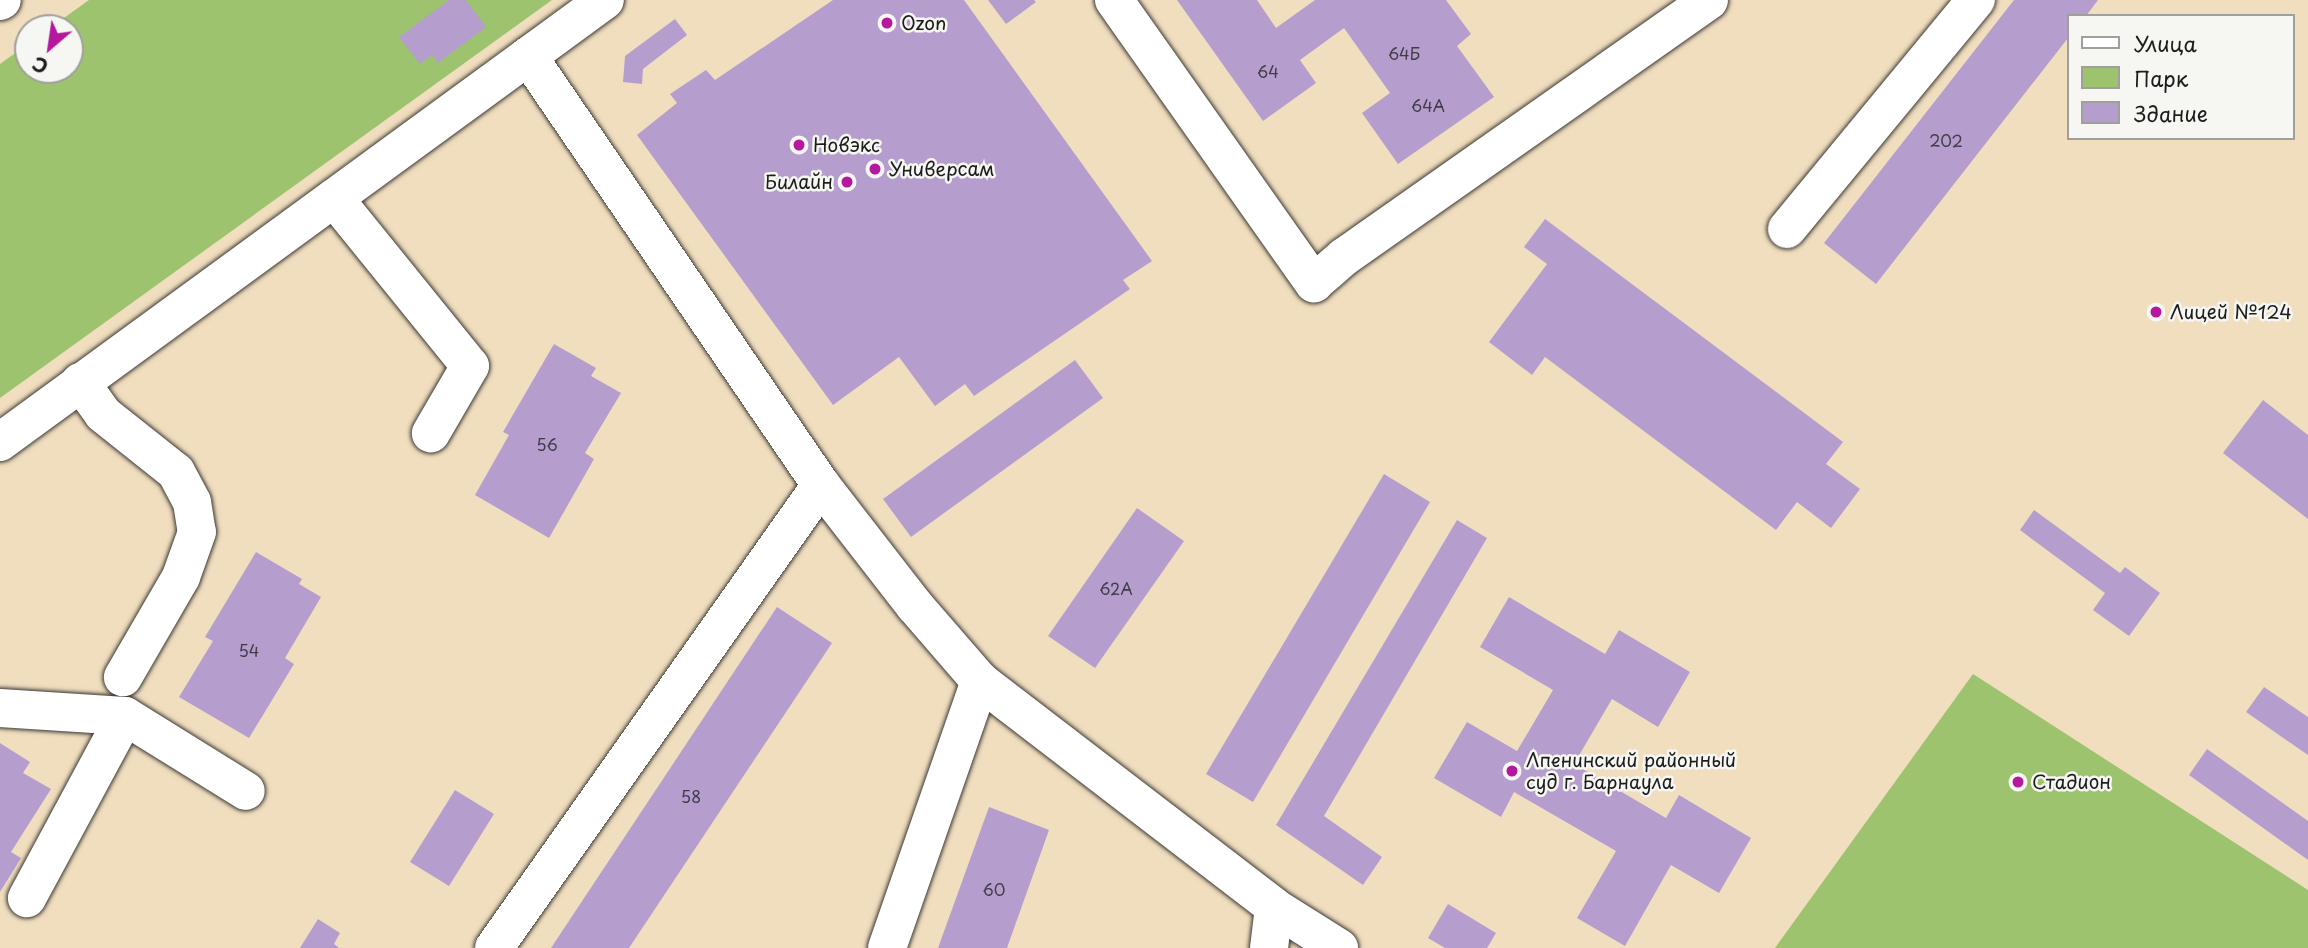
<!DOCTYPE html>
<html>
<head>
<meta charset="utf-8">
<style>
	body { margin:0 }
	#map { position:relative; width:2308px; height:948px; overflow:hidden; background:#f1debf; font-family:"Playpen Sans",sans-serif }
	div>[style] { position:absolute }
	.green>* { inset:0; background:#9dc36e }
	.building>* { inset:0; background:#b59ecd }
	.roads { filter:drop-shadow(0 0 2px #3c3934) drop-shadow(0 0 2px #3c3934) }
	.minor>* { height:38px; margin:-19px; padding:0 19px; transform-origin:19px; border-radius:19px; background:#fff }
	.major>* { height:38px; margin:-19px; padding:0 19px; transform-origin:19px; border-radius:19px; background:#fff }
	.dots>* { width:19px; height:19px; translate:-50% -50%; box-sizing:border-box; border:4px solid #f6f6f2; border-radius:50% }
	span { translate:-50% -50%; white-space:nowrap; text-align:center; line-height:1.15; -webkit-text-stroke:5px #f6f6f2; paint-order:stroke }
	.number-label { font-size:16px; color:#423c48 }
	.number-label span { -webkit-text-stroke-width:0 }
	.poi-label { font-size:19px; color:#1c1c1c }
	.left { translate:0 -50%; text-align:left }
	.right { translate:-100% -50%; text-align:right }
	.legend { position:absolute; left:2067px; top:14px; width:228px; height:126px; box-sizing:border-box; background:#f6f6f2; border:2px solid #9f9f9c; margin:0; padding:9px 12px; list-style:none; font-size:21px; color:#1c1c1c }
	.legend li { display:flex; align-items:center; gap:14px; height:35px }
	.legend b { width:35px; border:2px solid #9f9f9c }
	.north { position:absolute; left:14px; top:14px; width:70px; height:70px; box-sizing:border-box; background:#f6f6f2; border:2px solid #9f9f9c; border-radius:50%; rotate:209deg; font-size:19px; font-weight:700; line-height:28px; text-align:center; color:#1c1c1c }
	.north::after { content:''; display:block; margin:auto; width:24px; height:32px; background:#b5179e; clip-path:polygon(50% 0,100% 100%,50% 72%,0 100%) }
</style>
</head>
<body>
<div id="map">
	<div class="green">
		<div style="clip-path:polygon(89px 0,552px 0,0 398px,0 64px,28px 44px,28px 70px,70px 70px,70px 28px,50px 28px)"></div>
		<div style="clip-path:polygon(1973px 674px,2308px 890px,2308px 948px,1775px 948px)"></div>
	</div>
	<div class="building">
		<div style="clip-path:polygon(449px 0,466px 0,486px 27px,438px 63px,432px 55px,420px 64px,399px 37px)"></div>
		<div style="clip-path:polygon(833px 0,964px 0,1152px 261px,1123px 280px,1130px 289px,974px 396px,965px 384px,935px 406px,899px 357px,833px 405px,637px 135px,677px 103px,670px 94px,706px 70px,715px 80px)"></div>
		<div style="clip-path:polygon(988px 0,1034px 0,1036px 2px,1006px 24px)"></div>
		<div style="clip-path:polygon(1177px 0,1257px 0,1276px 28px,1315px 0,1446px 0,1471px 34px,1457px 46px,1494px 97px,1398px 164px,1362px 113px,1390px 93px,1344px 28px,1300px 60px,1316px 83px,1263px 121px)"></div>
		<div style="clip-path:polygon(2014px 0,2098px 0,2086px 16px,2068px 16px,2068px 38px,1876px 284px,1824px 243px)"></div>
		<div style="clip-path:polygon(675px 19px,687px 35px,643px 69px,642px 84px,623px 82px,625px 56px)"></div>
		<div style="clip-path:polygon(1545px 219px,1843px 442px,1826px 464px,1860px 489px,1831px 528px,1797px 502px,1776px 530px,1545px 357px,1532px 375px,1489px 342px,1547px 264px,1524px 247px)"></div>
		<div style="clip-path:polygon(554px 344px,596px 368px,591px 376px,621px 393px,585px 453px,594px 459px,549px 538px,475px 495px,509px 435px,503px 432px)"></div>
		<div style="clip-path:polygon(1075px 360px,1103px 398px,911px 537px,883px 499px)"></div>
		<div style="clip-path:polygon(2263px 400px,2308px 435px,2308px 519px,2223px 453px)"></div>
		<div style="clip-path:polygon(1384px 474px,1430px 502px,1253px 802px,1206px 774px)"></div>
		<div style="clip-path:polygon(1137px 508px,1184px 541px,1095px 668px,1048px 636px)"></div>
		<div style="clip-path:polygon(2034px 510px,2120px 573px,2125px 567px,2160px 593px,2129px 636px,2093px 610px,2105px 593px,2020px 530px)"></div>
		<div style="clip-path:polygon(1457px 520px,1487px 538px,1324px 816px,1382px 857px,1363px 885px,1276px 825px)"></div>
		<div style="clip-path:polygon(256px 552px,302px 579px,299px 584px,321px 597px,285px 658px,294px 664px,249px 738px,179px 697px,213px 641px,205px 637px)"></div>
		<div style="clip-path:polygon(1509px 597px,1605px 654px,1619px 630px,1690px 672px,1658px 727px,1612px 699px,1574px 764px,1666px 818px,1679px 795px,1751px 838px,1719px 893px,1671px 865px,1625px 946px,1577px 918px,1616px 851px,1514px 792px,1501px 817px,1434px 778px,1467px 722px,1517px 751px,1553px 690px,1480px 647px)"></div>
		<div style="clip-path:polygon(777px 607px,832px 643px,629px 948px,551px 948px)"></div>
		<div style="clip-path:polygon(2264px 687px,2308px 717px,2308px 755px,2246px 712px)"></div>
		<div style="clip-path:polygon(0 743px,30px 762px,23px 773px,51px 789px,11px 852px,21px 858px,0 892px)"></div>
		<div style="clip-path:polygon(2207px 749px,2308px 821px,2308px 860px,2189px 775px)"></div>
		<div style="clip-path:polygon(455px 790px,494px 814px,449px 886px,410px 862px)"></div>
		<div style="clip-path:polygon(989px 807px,1049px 830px,1007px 948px,938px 948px)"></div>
		<div style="clip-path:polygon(1448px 904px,1496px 933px,1487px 948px,1445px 948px,1428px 938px)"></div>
		<div style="clip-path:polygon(318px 919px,340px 933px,334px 944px,339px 948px,300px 948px)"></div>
	</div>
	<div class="roads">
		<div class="minor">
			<div style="left:1114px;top:0;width:347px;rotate:54.8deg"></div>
			<div style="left:1314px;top:283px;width:40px;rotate:-41deg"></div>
			<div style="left:1344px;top:257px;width:446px;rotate:-35.1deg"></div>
			<div style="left:528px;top:56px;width:520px;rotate:55.67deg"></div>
			<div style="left:821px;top:485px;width:153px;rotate:52.2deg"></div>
			<div style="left:915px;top:606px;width:99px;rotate:49.1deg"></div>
			<div style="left:980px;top:681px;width:371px;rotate:37.5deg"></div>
			<div style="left:1274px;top:907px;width:77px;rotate:32.2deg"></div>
			<div style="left:334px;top:198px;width:216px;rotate:51deg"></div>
			<div style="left:470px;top:366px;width:78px;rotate:120.2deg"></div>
			<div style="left:1787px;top:229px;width:297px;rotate:-50.5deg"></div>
			<div style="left:80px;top:382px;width:39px;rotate:54deg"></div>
			<div style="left:103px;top:414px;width:93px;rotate:38.5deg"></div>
			<div style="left:176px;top:472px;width:34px;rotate:62deg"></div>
			<div style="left:192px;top:502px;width:30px;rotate:81deg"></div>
			<div style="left:197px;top:532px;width:48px;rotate:109.6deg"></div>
			<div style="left:181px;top:577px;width:116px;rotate:120.1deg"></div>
			<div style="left:0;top:442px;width:749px;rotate:-36.15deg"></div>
			<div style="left:0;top:708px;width:125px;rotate:3.7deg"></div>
			<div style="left:125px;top:716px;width:207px;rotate:118.3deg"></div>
			<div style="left:125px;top:716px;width:142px;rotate:31.8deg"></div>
			<div style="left:494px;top:948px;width:567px;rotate:-54.77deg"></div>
			<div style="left:887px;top:948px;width:283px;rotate:-70.8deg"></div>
			<div style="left:1269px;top:948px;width:41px;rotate:-83deg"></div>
		</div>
		<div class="major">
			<div style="left:0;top:1px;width:2px;rotate:-27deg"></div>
		</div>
	</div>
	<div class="dots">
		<div style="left:887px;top:23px;background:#b5179e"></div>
		<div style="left:799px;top:145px;background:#b5179e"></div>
		<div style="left:875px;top:169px;background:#b5179e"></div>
		<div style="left:847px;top:182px;background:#b5179e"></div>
		<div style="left:2156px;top:312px;background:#b5179e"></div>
		<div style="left:1512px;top:771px;background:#b5179e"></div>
		<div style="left:2018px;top:782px;background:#b5179e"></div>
	</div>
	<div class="number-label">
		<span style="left:1404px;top:53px">64Б</span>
		<span style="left:1268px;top:71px">64</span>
		<span style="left:1428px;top:105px">64А</span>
		<span style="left:1946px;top:140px">202</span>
		<span style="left:547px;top:444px">56</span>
		<span style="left:1116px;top:588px">62А</span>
		<span style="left:249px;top:650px">54</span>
		<span style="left:691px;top:796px">58</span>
		<span style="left:994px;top:889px">60</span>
	</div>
	<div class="poi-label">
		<span class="left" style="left:901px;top:23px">Ozon</span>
		<span class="left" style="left:813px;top:145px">Новэкс</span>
		<span class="left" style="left:889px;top:169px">Универсам</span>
		<span class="right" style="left:833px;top:182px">Билайн</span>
		<span class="left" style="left:2170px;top:312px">Лицей №124</span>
		<span class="left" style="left:1526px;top:771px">Лпенинский районный<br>суд г. Барнаула</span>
		<span class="left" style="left:2032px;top:782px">Стадион</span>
	</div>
	<ul class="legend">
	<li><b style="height:9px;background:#fff"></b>Улица</li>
	<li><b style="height:19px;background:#9dc36e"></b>Парк</li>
	<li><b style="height:19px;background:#b59ecd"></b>Здание</li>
	</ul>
	<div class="north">С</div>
</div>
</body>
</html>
